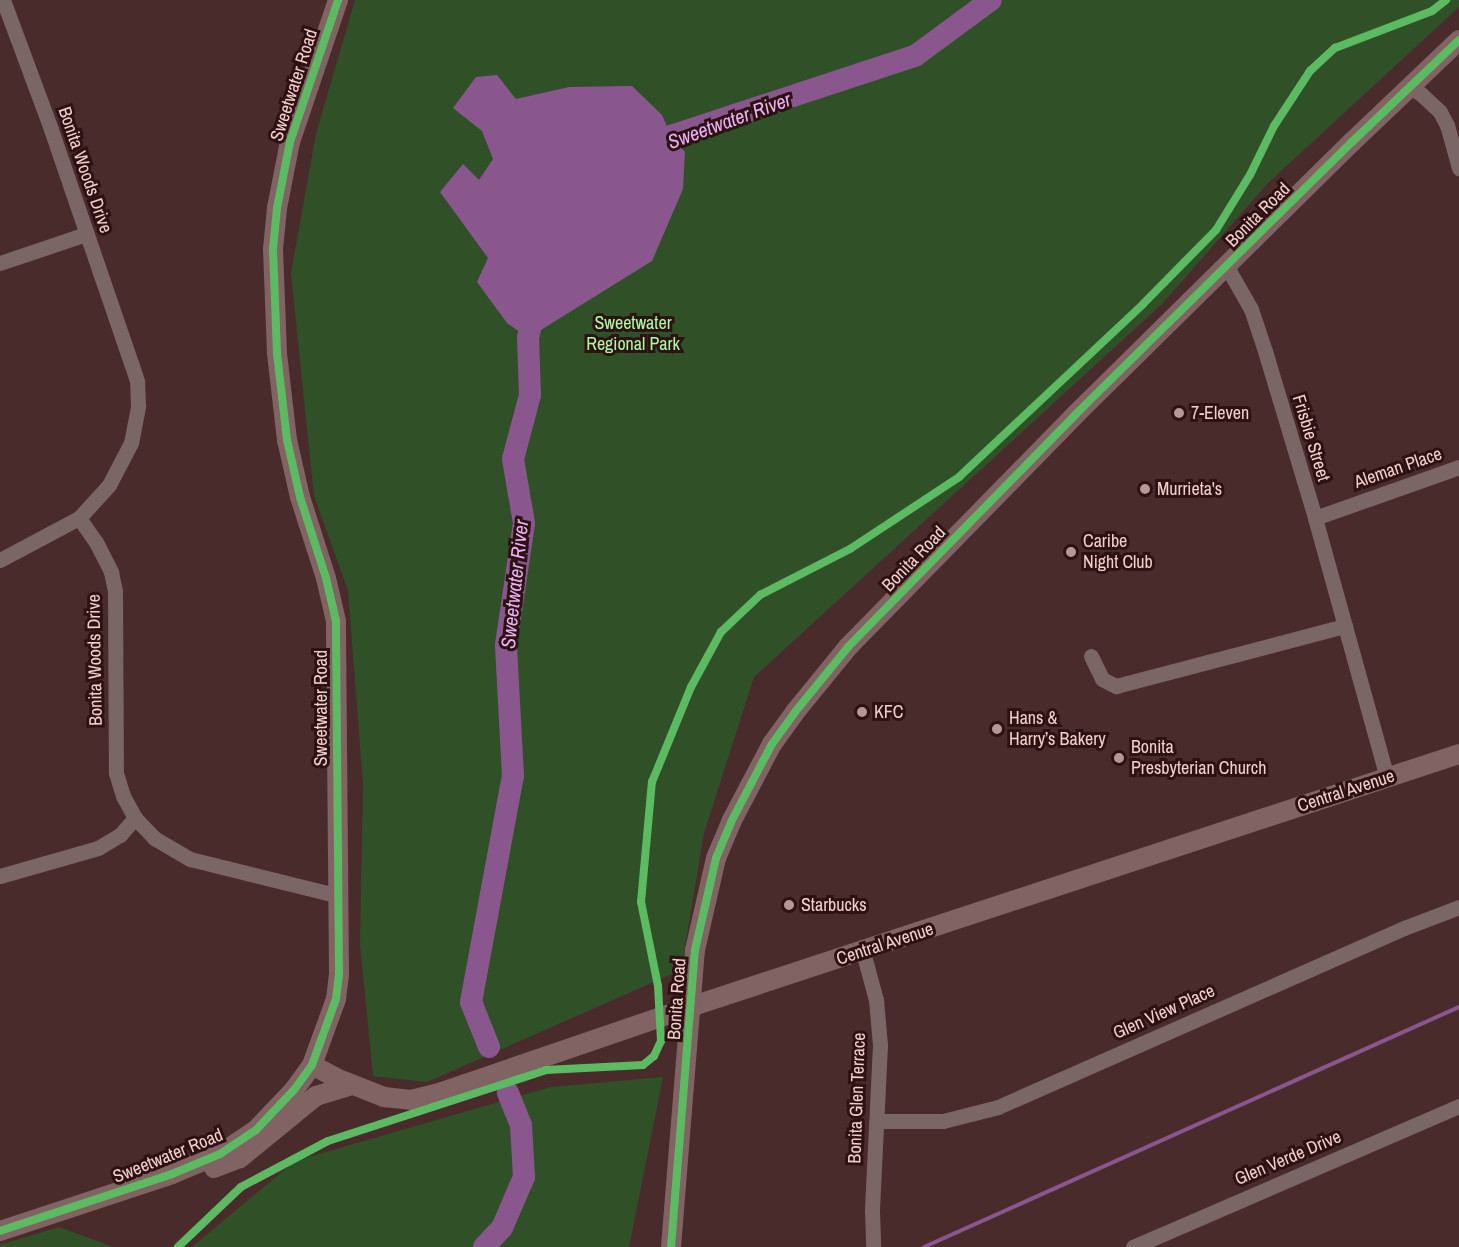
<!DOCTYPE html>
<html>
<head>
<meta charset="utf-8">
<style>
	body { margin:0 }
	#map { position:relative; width:1459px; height:1247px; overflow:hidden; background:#4a2b2c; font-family:"Archivo Narrow",sans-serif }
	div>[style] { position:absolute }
	.green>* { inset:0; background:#305128 }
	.water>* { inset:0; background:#89578e }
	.stream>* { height:4px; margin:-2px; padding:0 2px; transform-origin:2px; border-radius:2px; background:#89578e }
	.river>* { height:22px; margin:-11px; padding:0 11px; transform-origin:11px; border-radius:11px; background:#89578e }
	.minor>* { height:15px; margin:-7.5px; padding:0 7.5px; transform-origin:7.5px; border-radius:7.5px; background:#7b6666 }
	.major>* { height:20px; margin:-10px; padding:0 10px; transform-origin:10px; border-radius:10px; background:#816363 }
	.cycleway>* { height:8px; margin:-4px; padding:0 4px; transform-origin:4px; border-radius:4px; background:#5cba63 }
	.dots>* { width:16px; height:16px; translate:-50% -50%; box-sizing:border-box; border:3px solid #2c1212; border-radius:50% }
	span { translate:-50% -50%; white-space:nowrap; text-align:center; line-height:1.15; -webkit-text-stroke:6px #2c1212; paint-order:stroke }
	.street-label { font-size:18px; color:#f4cfcc }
	.park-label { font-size:18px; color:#adfba3 }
	.poi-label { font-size:18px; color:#f4cfcc }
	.left { translate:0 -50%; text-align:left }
	.water-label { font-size:20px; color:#ecb1f5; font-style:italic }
</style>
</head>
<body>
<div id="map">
	<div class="green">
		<div style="clip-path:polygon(355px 0,1459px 0,1459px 7px,1268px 183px,1162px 304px,754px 677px,704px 833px,681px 970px,427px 1082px,373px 1076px,360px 944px,363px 784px,348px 590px,314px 496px,291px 273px,316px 134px)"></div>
		<div style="clip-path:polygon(663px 1077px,629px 1247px,192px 1247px,295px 1161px,551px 1087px)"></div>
		<div style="clip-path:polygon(59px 1227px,113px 1247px,0 1247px,0 1245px)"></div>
	</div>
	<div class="water">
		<div style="clip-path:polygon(497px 75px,516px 99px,569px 87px,632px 86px,662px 115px,671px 136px,685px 152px,683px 189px,652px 261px,528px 338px,507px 323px,477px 282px,488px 258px,440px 192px,463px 164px,479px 180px,493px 159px,482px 131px,453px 108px,476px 77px)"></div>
	</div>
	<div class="stream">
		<div style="left:924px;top:1247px;width:586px;rotate:-24.16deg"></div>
	</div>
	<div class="river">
		<div style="left:646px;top:154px;width:31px;rotate:-36deg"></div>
		<div style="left:671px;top:136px;width:257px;rotate:-18.2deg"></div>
		<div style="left:915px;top:56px;width:94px;rotate:-36.4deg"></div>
		<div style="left:489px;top:1047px;width:48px;rotate:-111.8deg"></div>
		<div style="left:471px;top:1002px;width:230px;rotate:-79.5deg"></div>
		<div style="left:513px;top:776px;width:131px;rotate:-93.1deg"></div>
		<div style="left:506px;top:645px;width:123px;rotate:-81.6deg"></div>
		<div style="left:524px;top:523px;width:65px;rotate:-99.8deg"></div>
		<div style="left:513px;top:459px;width:66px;rotate:-75.1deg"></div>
		<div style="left:530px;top:395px;width:57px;rotate:-92deg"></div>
		<div style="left:528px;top:338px;width:29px;rotate:-78deg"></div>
		<div style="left:484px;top:1247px;width:26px;rotate:-47deg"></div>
		<div style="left:502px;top:1228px;width:56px;rotate:-66.7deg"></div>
		<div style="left:524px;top:1177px;width:52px;rotate:-93.3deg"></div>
		<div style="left:521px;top:1125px;width:35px;rotate:-112deg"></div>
	</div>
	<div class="minor">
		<div style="left:1411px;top:88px;width:12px;rotate:31deg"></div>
		<div style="left:1421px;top:94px;width:26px;rotate:43deg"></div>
		<div style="left:1440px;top:112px;width:15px;rotate:62deg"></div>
		<div style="left:1447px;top:125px;width:45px;rotate:74.4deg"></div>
		<div style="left:0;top:263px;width:91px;rotate:-18.6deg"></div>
		<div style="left:1227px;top:267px;width:48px;rotate:60.3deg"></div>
		<div style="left:1251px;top:309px;width:44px;rotate:71.6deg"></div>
		<div style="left:1265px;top:351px;width:174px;rotate:73.3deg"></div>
		<div style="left:1315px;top:518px;width:269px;rotate:74.5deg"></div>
		<div style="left:79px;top:518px;width:29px;rotate:55deg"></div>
		<div style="left:96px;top:542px;width:34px;rotate:63deg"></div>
		<div style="left:111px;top:572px;width:19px;rotate:78deg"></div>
		<div style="left:115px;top:591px;width:182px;rotate:89.7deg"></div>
		<div style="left:116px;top:773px;width:24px;rotate:73deg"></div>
		<div style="left:123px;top:796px;width:25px;rotate:61deg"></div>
		<div style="left:135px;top:818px;width:28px;rotate:46deg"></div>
		<div style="left:154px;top:838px;width:42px;rotate:30.3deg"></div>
		<div style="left:190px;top:859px;width:154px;rotate:13.9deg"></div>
		<div style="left:1315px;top:518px;width:153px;rotate:-19.5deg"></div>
		<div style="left:0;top:560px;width:89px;rotate:-28deg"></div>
		<div style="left:79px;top:518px;width:45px;rotate:-47.7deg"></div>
		<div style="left:109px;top:485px;width:47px;rotate:-62.4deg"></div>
		<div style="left:131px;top:443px;width:38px;rotate:-79deg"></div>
		<div style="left:138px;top:406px;width:25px;rotate:-92deg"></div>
		<div style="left:137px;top:381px;width:19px;rotate:-108deg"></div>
		<div style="left:131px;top:363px;width:247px;rotate:-108.9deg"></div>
		<div style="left:51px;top:129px;width:138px;rotate:-110.4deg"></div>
		<div style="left:1091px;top:656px;width:25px;rotate:64deg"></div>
		<div style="left:1102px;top:679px;width:16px;rotate:27deg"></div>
		<div style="left:1116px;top:686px;width:237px;rotate:-14.7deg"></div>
		<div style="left:0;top:876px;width:102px;rotate:-15.9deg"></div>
		<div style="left:98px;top:848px;width:26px;rotate:-31deg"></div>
		<div style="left:120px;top:835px;width:23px;rotate:-49deg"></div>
		<div style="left:863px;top:952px;width:50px;rotate:74.8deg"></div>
		<div style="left:876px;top:1000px;width:45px;rotate:84.9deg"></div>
		<div style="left:880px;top:1045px;width:166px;rotate:92.8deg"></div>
		<div style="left:872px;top:1211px;width:36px;rotate:88deg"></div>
		<div style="left:877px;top:1121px;width:66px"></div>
		<div style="left:943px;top:1121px;width:57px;rotate:-14.3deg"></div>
		<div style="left:998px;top:1107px;width:444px;rotate:-23.8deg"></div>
		<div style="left:1404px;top:928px;width:59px;rotate:-20.9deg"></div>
		<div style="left:1133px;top:1247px;width:355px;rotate:-23.4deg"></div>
	</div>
	<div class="major">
		<div style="left:312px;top:1065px;width:27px;rotate:28deg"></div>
		<div style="left:336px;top:1078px;width:52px;rotate:21.6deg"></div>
		<div style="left:384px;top:1097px;width:27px;rotate:6deg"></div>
		<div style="left:411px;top:1100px;width:32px;rotate:-14deg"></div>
		<div style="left:442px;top:1092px;width:265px;rotate:-18.9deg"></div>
		<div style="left:693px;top:1006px;width:806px;rotate:-18.21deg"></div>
		<div style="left:214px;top:1168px;width:28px;rotate:-21deg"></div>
		<div style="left:240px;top:1158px;width:98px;rotate:-39.2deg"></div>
		<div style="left:316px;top:1096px;width:37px;rotate:-17deg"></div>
		<div style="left:0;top:1231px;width:181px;rotate:-18.3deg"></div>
		<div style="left:172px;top:1174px;width:52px;rotate:-22.6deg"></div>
		<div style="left:220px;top:1154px;width:43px;rotate:-33.7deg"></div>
		<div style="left:256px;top:1130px;width:55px;rotate:-46.5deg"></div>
		<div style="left:294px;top:1090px;width:31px;rotate:-54deg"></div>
		<div style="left:312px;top:1065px;width:70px;rotate:-70deg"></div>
		<div style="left:336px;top:999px;width:26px;rotate:-83deg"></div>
		<div style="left:339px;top:973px;width:352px;rotate:-90.5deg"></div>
		<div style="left:336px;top:621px;width:44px;rotate:-103.1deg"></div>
		<div style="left:326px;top:578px;width:85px;rotate:-107.8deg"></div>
		<div style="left:300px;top:497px;width:58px;rotate:-102.8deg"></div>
		<div style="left:287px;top:440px;width:88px;rotate:-96.6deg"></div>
		<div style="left:277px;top:353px;width:104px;rotate:-92.2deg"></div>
		<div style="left:273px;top:249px;width:41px;rotate:-84.4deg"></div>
		<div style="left:277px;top:208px;width:67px;rotate:-78.9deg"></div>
		<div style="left:290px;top:142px;width:150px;rotate:-71.3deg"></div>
		<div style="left:671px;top:1247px;width:298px;rotate:-85.4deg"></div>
		<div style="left:695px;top:950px;width:94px;rotate:-77.1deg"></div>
		<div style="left:716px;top:858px;width:39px;rotate:-67deg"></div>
		<div style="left:731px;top:822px;width:88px;rotate:-62.3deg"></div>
		<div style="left:772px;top:744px;width:39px;rotate:-54deg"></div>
		<div style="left:795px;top:712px;width:84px;rotate:-50.8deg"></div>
		<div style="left:848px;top:647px;width:326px;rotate:-45.6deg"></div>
		<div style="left:1076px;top:414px;width:388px;rotate:-44.6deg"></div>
		<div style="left:1352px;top:142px;width:148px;rotate:-43.6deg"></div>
	</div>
	<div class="cycleway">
		<div style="left:0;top:1231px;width:181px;rotate:-18.3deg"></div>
		<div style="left:172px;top:1174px;width:52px;rotate:-22.6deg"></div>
		<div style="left:220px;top:1154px;width:43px;rotate:-33.7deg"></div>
		<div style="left:256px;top:1130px;width:55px;rotate:-46.5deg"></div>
		<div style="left:294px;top:1090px;width:31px;rotate:-54deg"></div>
		<div style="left:312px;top:1065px;width:70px;rotate:-70deg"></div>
		<div style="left:336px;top:999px;width:26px;rotate:-83deg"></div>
		<div style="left:339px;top:973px;width:352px;rotate:-90.5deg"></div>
		<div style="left:336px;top:621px;width:44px;rotate:-103.1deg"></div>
		<div style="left:326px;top:578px;width:85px;rotate:-107.8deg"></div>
		<div style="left:300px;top:497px;width:58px;rotate:-102.8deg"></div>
		<div style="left:287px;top:440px;width:88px;rotate:-96.6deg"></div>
		<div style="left:277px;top:353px;width:104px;rotate:-92.2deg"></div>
		<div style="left:273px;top:249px;width:41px;rotate:-84.4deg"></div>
		<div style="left:277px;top:208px;width:67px;rotate:-78.9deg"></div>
		<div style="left:290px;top:142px;width:150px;rotate:-71.3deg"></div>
		<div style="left:178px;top:1247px;width:87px;rotate:-43.6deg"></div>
		<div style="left:241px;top:1187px;width:98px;rotate:-27.9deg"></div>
		<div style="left:328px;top:1141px;width:229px;rotate:-18deg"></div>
		<div style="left:546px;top:1070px;width:97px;rotate:-3deg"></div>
		<div style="left:643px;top:1065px;width:14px;rotate:-39deg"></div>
		<div style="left:654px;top:1056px;width:17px;rotate:-65deg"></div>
		<div style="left:661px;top:1041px;width:55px;rotate:-93.1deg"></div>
		<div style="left:658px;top:986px;width:86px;rotate:-101.4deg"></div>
		<div style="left:641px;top:902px;width:121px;rotate:-84.8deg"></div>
		<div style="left:652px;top:782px;width:103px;rotate:-67.7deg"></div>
		<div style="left:691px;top:687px;width:63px;rotate:-61.4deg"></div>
		<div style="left:721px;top:632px;width:54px;rotate:-43.5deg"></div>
		<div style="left:760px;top:595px;width:101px;rotate:-27.1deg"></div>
		<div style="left:850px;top:549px;width:131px;rotate:-33.4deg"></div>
		<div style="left:959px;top:477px;width:253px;rotate:-43.2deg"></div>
		<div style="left:1143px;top:304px;width:104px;rotate:-45.4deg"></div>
		<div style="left:1216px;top:230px;width:65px;rotate:-58.3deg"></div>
		<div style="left:1250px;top:175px;width:55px;rotate:-63.9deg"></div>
		<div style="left:1274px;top:126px;width:66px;rotate:-56.8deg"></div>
		<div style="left:1310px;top:71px;width:34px;rotate:-43deg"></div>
		<div style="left:1335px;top:48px;width:104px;rotate:-20.9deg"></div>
		<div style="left:1432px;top:11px;width:18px;rotate:-38deg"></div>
		<div style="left:671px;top:1247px;width:298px;rotate:-85.4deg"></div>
		<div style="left:695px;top:950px;width:94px;rotate:-77.1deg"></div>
		<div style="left:716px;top:858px;width:39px;rotate:-67deg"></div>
		<div style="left:731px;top:822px;width:88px;rotate:-62.3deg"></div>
		<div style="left:772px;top:744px;width:39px;rotate:-54deg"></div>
		<div style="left:795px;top:712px;width:84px;rotate:-50.8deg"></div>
		<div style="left:848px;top:647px;width:326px;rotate:-45.6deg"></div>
		<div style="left:1076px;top:414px;width:388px;rotate:-44.6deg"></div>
		<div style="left:1352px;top:142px;width:148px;rotate:-43.6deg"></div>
	</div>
	<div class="dots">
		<div style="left:1179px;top:413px;background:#b89694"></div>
		<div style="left:1145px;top:489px;background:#b89694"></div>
		<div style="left:1071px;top:552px;background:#b89694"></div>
		<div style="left:862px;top:712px;background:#b89694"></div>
		<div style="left:997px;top:729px;background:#b89694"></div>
		<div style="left:1119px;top:758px;background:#b89694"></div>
		<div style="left:789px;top:905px;background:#b89694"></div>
	</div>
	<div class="street-label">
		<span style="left:294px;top:85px;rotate:-72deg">Sweetwater Road</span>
		<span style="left:85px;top:170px;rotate:71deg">Bonita Woods Drive</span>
		<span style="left:1258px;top:215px;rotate:-45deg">Bonita Road</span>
		<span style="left:1311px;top:438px;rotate:73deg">Frisbie Street</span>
		<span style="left:1398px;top:468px;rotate:-19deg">Aleman Place</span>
		<span style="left:914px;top:559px;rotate:-46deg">Bonita Road</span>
		<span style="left:95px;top:660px;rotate:-91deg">Bonita Woods Drive</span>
		<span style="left:321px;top:708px;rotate:-90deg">Sweetwater Road</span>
		<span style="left:1346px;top:791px;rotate:-18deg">Central Avenue</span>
		<span style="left:885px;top:944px;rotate:-18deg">Central Avenue</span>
		<span style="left:677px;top:999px;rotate:-86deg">Bonita Road</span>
		<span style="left:1164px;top:1012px;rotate:-24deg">Glen View Place</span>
		<span style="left:857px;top:1098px;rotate:-88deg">Bonita Glen Terrace</span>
		<span style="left:168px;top:1156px;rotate:-22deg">Sweetwater Road</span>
		<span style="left:1288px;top:1158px;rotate:-23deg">Glen Verde Drive</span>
	</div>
	<div class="park-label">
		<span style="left:633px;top:334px">Sweetwater<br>Regional Park</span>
	</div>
	<div class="poi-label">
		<span class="left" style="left:1191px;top:413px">7-Eleven</span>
		<span class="left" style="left:1157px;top:489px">Murrieta's</span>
		<span class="left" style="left:1083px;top:552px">Caribe<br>Night Club</span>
		<span class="left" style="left:874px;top:712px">KFC</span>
		<span class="left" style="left:1009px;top:729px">Hans &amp;<br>Harry’s Bakery</span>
		<span class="left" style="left:1131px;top:758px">Bonita<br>Presbyterian Church</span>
		<span class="left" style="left:801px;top:905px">Starbucks</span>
	</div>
	<div class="water-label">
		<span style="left:729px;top:120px;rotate:-20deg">Sweetwater River</span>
		<span style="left:514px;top:584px;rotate:-84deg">Sweetwater River</span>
	</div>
</div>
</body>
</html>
